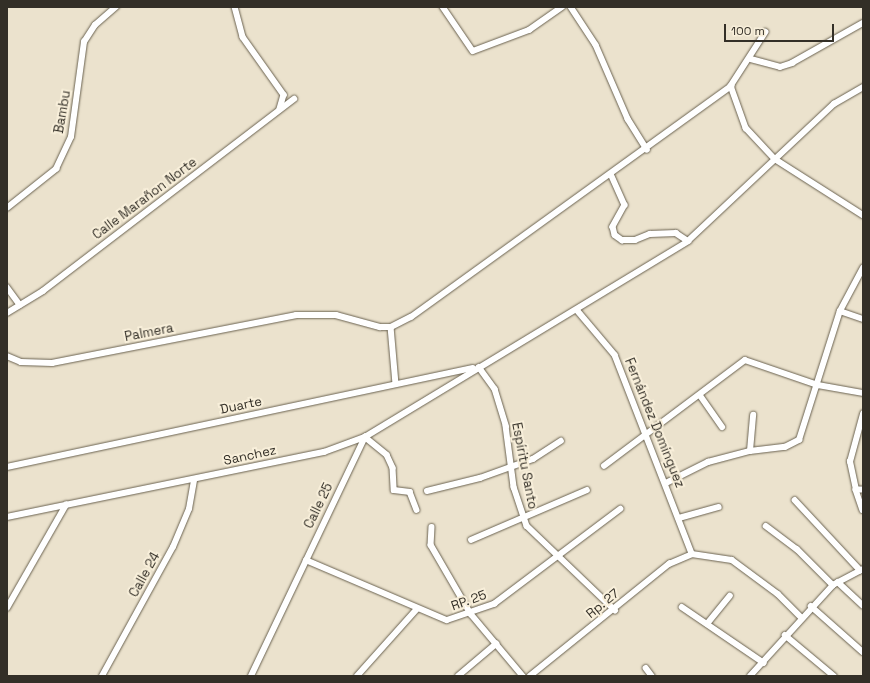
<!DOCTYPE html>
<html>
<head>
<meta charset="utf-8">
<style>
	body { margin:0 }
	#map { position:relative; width:870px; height:683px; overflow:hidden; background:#ebe2cd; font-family:"Space Grotesk",sans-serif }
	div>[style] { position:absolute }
	.roads { filter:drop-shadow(0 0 1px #6a6250) drop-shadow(0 0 1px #6a6250) }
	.street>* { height:5.5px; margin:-2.75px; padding:0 2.75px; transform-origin:2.75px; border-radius:2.75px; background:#fff }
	span { translate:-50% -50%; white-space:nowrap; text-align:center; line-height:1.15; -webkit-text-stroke:4px #f8efda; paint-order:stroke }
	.street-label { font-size:13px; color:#332f27 }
	.frame { position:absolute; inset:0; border:8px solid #332f27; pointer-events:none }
	.scale { position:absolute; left:724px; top:24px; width:110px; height:18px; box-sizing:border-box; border:2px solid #332f27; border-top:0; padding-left:5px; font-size:12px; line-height:14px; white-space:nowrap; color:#332f27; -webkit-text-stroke:3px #f8efda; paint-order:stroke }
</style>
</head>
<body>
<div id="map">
	<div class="roads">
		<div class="street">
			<div style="left:235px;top:7px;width:31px;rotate:75deg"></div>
			<div style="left:243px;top:37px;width:71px;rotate:54.7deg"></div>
			<div style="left:284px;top:95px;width:15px;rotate:106deg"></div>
			<div style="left:443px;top:7px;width:53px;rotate:55.7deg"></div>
			<div style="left:473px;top:51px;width:60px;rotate:-20.6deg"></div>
			<div style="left:529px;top:30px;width:40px;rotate:-34.9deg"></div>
			<div style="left:571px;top:7px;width:45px;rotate:56.7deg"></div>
			<div style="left:596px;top:45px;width:81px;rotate:66.6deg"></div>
			<div style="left:628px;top:119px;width:36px;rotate:58deg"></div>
			<div style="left:766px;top:32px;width:64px;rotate:122.9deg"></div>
			<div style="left:731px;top:86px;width:45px;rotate:70.3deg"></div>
			<div style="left:746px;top:128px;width:42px;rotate:46.9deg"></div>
			<div style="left:775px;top:159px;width:104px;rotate:32.5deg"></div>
			<div style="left:751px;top:59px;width:30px;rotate:15deg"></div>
			<div style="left:780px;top:67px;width:13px;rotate:-18deg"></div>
			<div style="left:792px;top:63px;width:81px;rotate:-29.4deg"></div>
			<div style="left:611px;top:174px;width:34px;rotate:66deg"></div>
			<div style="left:625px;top:205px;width:25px;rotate:119deg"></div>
			<div style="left:613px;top:227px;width:8px;rotate:76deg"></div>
			<div style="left:615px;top:235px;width:9px;rotate:36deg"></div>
			<div style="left:622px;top:240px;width:13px"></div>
			<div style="left:635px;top:240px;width:16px;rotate:-22deg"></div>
			<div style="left:650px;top:234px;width:26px;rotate:-2deg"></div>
			<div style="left:676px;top:233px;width:14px;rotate:34deg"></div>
			<div style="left:7px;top:208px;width:63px;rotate:-38.5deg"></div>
			<div style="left:56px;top:169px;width:35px;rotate:-65deg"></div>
			<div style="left:71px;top:137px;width:96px;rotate:-82.2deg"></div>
			<div style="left:84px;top:42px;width:20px;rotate:-57deg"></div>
			<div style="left:95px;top:25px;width:28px;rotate:-41deg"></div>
			<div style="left:7px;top:287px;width:22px;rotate:54deg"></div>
			<div style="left:577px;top:310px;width:59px;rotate:49.8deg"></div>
			<div style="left:615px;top:355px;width:213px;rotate:68.8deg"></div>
			<div style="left:840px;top:311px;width:24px;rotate:19deg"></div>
			<div style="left:7px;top:313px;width:42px;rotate:-31.4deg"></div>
			<div style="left:43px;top:291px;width:316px;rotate:-37.4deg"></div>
			<div style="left:391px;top:327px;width:57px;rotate:85deg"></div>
			<div style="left:7px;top:356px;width:15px;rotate:23deg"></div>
			<div style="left:21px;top:362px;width:31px;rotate:2deg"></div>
			<div style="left:52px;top:363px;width:249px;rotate:-11.1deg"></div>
			<div style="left:296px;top:315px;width:40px"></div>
			<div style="left:336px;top:315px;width:46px;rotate:15.3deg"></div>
			<div style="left:380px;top:327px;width:11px"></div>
			<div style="left:391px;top:327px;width:22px;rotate:-27deg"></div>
			<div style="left:411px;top:317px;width:395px;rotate:-35.8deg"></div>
			<div style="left:479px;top:367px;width:27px;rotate:54deg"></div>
			<div style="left:495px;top:389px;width:39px;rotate:73deg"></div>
			<div style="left:506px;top:426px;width:62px;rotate:82.5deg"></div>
			<div style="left:514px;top:487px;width:41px;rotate:71.6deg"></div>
			<div style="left:527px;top:526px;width:122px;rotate:43.7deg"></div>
			<div style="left:700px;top:395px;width:39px;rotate:55deg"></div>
			<div style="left:750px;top:451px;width:36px;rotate:-85deg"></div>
			<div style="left:604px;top:466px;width:176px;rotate:-36.9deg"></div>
			<div style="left:745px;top:360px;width:77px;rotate:18.9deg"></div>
			<div style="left:818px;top:385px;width:46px;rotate:10.1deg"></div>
			<div style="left:7px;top:467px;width:476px;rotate:-12deg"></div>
			<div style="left:666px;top:483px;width:47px;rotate:-26.6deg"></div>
			<div style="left:708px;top:462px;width:43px;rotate:-14.7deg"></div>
			<div style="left:750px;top:451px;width:35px;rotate:-7deg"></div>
			<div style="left:785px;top:447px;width:16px;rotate:-27deg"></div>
			<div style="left:799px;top:440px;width:135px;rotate:-72.4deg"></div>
			<div style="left:840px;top:311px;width:49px;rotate:-61.9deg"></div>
			<div style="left:856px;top:490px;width:29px;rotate:-102deg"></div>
			<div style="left:850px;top:462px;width:50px;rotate:-74.8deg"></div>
			<div style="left:863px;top:490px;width:7px;rotate:180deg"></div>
			<div style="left:856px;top:490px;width:21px;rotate:71deg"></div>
			<div style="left:427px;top:491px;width:55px;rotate:-13.8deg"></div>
			<div style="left:480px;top:478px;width:56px;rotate:-19.7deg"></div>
			<div style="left:533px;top:459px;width:33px;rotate:-33deg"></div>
			<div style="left:795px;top:500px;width:96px;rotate:47.1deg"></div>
			<div style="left:7px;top:517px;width:324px;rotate:-11.6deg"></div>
			<div style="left:324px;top:452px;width:44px;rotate:-20.1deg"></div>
			<div style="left:365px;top:437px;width:378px;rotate:-31.2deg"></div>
			<div style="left:688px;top:241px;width:200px;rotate:-43.2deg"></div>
			<div style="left:834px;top:104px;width:34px;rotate:-30deg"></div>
			<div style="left:679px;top:518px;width:41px;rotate:-15.4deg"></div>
			<div style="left:766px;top:526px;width:39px;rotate:37deg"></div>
			<div style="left:797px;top:549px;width:51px;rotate:45deg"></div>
			<div style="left:432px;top:527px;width:18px;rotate:93deg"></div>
			<div style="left:431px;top:545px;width:80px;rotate:59.9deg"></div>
			<div style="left:471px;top:614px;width:81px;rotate:50deg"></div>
			<div style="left:471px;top:540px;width:126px;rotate:-23.3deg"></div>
			<div style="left:306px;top:560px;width:153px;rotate:23.1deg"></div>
			<div style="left:447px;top:620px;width:50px;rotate:-18.8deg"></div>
			<div style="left:494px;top:604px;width:158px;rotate:-37deg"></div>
			<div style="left:838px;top:582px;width:34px;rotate:43deg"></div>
			<div style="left:811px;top:606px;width:69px;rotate:41.5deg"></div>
			<div style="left:682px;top:607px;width:99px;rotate:34.3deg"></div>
			<div style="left:7px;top:608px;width:119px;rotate:-60.2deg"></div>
			<div style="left:707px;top:624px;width:36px;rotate:-51deg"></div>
			<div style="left:785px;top:635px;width:64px;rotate:39.9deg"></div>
			<div style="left:646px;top:668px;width:10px;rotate:53deg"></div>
			<div style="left:102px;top:676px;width:147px;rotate:-61.2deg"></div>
			<div style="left:173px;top:547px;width:41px;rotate:-67.2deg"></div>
			<div style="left:189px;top:509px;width:29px;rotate:-80deg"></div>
			<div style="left:251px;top:676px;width:265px;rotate:-64.5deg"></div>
			<div style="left:365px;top:437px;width:28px;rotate:39deg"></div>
			<div style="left:387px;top:455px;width:14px;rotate:65deg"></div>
			<div style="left:393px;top:468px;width:22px;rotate:87deg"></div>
			<div style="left:394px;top:490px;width:16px;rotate:7deg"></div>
			<div style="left:410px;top:492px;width:19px;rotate:69deg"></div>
			<div style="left:357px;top:676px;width:90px;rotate:-48.2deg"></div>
			<div style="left:458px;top:676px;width:50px;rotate:-40.1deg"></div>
			<div style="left:530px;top:676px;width:179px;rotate:-38.9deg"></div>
			<div style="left:669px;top:564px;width:25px;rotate:-23deg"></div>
			<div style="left:692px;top:554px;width:40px;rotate:8.5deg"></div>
			<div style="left:732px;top:560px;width:57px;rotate:36.5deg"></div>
			<div style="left:778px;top:594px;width:33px;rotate:45deg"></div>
			<div style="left:750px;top:676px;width:123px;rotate:-47.6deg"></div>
			<div style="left:833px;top:585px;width:34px;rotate:-28deg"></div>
		</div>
	</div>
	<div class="street-label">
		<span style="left:63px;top:112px;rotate:-80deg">Bambu</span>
		<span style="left:145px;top:199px;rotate:-37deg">Calle Marañon Norte</span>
		<span style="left:149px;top:333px;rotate:-11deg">Palmera</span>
		<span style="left:241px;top:406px;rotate:-12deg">Duarte</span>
		<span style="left:654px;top:423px;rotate:68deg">Fernández Domínguez</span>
		<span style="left:250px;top:456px;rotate:-12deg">Sanchez</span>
		<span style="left:524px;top:466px;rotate:79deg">Espíritu Santo</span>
		<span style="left:319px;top:506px;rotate:-64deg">Calle 25</span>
		<span style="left:145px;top:575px;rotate:-61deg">Calle 24</span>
		<span style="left:469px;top:601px;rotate:-20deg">RP. 25</span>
		<span style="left:603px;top:604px;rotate:-39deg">Rp. 27</span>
	</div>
	<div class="frame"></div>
	<div class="scale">100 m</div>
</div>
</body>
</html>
